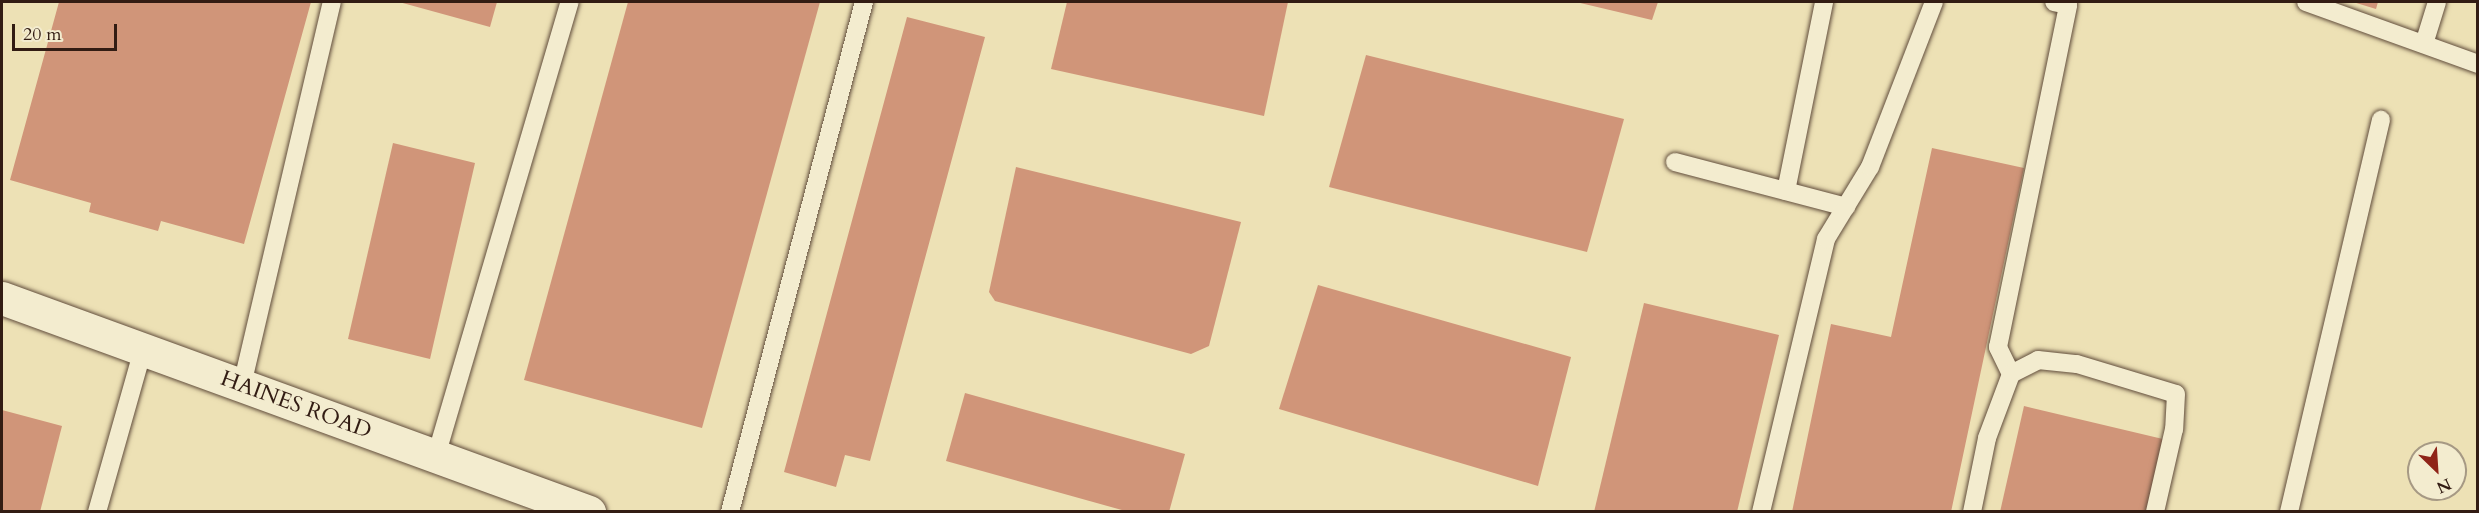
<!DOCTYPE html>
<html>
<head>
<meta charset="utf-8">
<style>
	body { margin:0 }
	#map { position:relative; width:2479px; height:513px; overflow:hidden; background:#ede1b5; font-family:Cardo,serif }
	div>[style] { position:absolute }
	.building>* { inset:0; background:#d09579 }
	.roads { filter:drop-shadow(0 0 2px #614d3c) drop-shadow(0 0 2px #614d3c) }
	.lane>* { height:18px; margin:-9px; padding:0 9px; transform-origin:9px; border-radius:9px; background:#f3eccf }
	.street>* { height:33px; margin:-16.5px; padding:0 16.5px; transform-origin:16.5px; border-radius:16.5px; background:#f3eccf }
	span { translate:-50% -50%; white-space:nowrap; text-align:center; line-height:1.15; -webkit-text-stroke:4.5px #f3eccf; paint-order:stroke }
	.street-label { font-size:22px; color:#321c13 }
	.frame { position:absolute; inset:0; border:3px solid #321c13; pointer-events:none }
	.north { position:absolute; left:2407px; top:441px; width:60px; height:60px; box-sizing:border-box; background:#f3eccf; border:2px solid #a69984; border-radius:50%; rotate:155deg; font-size:16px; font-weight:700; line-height:24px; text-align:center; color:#321c13 }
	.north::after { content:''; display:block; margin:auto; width:21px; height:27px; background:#8f2418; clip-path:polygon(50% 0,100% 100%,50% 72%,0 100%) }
	.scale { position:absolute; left:12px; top:24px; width:105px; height:27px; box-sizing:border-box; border:3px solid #321c13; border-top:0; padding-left:8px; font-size:18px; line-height:21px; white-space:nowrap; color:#321c13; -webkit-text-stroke:4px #f3eccf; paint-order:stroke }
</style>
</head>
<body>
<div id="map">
	<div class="building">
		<div style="clip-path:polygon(59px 2px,311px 2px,244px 244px,161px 221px,158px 231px,89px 212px,91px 203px,10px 180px)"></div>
		<div style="clip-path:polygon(399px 2px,497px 2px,490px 27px)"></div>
		<div style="clip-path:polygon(628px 2px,820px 2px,702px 428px,524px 380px)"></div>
		<div style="clip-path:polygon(1067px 2px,1288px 2px,1264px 116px,1051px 69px)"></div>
		<div style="clip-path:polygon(1576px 2px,1658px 2px,1652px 20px)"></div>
		<div style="clip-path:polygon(2353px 2px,2378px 2px,2376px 9px)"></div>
		<div style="clip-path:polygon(907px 17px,985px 37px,870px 461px,845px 455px,836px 487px,784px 472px)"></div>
		<div style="clip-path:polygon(1366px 55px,1624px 119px,1587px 252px,1329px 187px)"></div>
		<div style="clip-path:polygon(393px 143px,475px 163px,430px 359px,348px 339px)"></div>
		<div style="clip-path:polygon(1932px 148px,2024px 168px,1951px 512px,1792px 512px,1831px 324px,1891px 337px)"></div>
		<div style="clip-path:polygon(1016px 167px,1241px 222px,1209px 346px,1191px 354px,995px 301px,989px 292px)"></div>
		<div style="clip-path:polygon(1318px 285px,1571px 357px,1538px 486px,1279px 409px)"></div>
		<div style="clip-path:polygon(1644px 303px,1779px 335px,1737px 512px,1594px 512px)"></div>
		<div style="clip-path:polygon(965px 393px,1185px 454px,1169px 512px,1129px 512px,946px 461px)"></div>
		<div style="clip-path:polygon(2024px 406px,2167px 440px,2150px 512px,2000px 512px)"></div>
		<div style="clip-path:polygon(2px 410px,62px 426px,40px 512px,2px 512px)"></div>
	</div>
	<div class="roads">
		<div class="lane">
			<div style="left:2306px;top:2px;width:183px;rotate:19.8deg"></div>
			<div style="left:2424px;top:44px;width:44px;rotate:-72.8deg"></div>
			<div style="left:1675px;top:162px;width:177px;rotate:14.7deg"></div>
			<div style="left:1786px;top:191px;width:193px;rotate:-78.6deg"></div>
			<div style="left:2011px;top:374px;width:30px;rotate:-116deg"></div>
			<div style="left:1998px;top:347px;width:349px;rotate:-78.4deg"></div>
			<div style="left:2068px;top:5px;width:14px;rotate:-168deg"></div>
			<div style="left:242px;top:385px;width:393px;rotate:-76.8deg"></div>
			<div style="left:436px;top:456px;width:473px;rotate:-73.6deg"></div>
			<div style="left:97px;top:512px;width:169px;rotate:-74.2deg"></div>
			<div style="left:730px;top:512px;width:527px;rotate:-75.28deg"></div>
			<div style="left:1761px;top:512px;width:281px;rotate:-76.6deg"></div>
			<div style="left:1826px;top:239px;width:84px;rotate:-58.6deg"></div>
			<div style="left:1870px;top:167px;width:177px;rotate:-68.8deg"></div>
			<div style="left:1972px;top:512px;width:76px;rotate:-78.5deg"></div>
			<div style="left:1987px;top:438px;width:68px;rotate:-69.4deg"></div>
			<div style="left:2011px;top:374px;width:30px;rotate:-27deg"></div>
			<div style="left:2038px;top:360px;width:39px;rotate:6deg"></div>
			<div style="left:2077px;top:364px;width:103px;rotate:16.9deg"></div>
			<div style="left:2176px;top:394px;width:35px;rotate:93deg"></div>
			<div style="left:2174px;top:429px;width:85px;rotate:102.9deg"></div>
			<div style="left:2289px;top:512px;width:403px;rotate:-76.8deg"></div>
		</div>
		<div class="street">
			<div style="left:2px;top:298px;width:625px;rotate:20.03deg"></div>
		</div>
	</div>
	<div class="street-label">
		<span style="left:296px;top:405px;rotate:20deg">HAINES ROAD</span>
	</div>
	<div class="frame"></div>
	<div class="north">N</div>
	<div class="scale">20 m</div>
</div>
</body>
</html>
